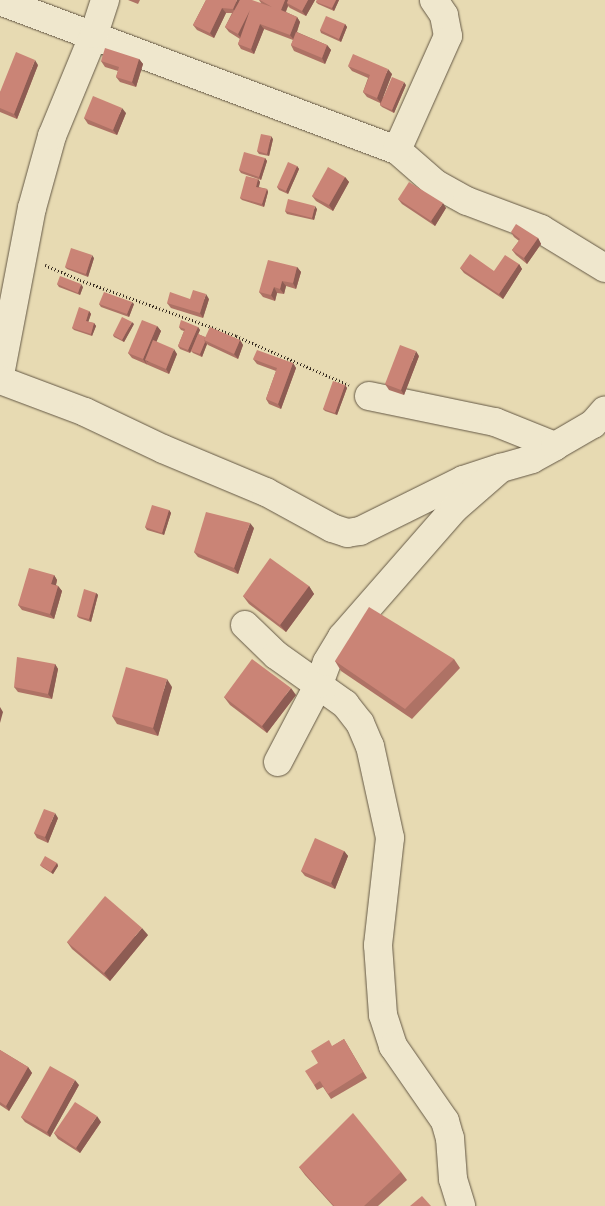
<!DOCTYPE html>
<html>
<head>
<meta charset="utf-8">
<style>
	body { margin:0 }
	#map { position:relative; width:605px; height:1206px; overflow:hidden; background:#e7dab2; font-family:"IM FELL Great Primer",serif }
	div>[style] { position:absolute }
	.path>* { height:3px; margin-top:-1.5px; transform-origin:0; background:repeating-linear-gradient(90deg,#392d21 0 1px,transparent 0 3.5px) }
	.roads { filter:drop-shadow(0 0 1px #645845) drop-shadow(0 0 1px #645845) }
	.minor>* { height:28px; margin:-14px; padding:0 14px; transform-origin:14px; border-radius:14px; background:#efe7cd }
	.wall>* { inset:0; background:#ae7265 }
	.shaded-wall>* { inset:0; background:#8d5c53 }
	.building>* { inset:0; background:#ca8476 }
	span { translate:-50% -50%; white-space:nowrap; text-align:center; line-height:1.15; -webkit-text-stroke:4px #efe7cd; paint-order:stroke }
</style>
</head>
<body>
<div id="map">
	<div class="path">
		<div style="left:45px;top:265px;width:38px;rotate:23deg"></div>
		<div style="left:80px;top:280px;width:166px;rotate:19.7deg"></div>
		<div style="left:236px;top:336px;width:123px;rotate:23.4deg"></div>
	</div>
	<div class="roads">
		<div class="minor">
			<div style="left:0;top:1px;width:424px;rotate:20.6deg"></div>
			<div style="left:397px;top:150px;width:52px;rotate:41.1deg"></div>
			<div style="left:436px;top:184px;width:35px;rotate:29deg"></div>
			<div style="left:467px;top:201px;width:79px;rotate:20.7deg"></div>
			<div style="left:541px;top:229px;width:75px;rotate:31.4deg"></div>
			<div style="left:397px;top:150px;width:125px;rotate:-65.9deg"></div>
			<div style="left:448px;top:36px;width:21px;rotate:-101deg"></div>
			<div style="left:444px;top:15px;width:18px;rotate:-124deg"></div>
			<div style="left:0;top:375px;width:170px;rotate:-79.2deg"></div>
			<div style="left:32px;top:208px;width:75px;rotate:-74.5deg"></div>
			<div style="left:52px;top:136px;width:110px;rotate:-67.6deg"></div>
			<div style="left:94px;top:34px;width:36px;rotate:-72deg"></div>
			<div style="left:0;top:380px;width:91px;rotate:20.6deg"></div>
			<div style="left:85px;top:412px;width:86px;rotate:25.4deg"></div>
			<div style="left:163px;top:449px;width:112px;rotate:22.7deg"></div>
			<div style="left:266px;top:492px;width:75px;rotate:28.6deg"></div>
			<div style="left:332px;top:528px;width:16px;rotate:18deg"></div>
			<div style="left:347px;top:533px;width:13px;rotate:-9deg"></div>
			<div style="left:360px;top:531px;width:115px;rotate:-26.3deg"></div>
			<div style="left:463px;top:480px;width:40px;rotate:-18deg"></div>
			<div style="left:369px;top:396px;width:129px;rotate:11.7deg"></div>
			<div style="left:495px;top:422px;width:65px;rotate:21.8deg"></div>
			<div style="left:245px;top:625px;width:43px;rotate:44.1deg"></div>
			<div style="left:276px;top:655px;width:85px;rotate:35.4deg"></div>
			<div style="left:345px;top:704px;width:24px;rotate:52deg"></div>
			<div style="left:360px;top:723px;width:25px;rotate:67deg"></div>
			<div style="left:370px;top:746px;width:94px;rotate:77.7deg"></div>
			<div style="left:390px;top:838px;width:108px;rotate:96.4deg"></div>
			<div style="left:378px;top:945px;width:70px;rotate:85.9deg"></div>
			<div style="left:383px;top:1015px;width:33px;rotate:72deg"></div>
			<div style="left:393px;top:1046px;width:91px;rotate:55.3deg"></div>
			<div style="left:445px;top:1121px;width:18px;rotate:74deg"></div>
			<div style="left:450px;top:1138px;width:41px;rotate:85.8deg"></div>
			<div style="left:453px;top:1179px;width:28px;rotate:73deg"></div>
			<div style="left:278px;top:762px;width:88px;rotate:-62.3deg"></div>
			<div style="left:319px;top:684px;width:23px;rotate:-70deg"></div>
			<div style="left:327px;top:662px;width:29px;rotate:-59deg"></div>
			<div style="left:342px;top:637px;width:170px;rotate:-48.8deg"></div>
			<div style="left:454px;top:509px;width:62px;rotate:-41.1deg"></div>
			<div style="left:501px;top:468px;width:32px;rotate:-16deg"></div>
			<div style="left:532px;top:459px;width:26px;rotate:-29deg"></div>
			<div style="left:555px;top:446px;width:44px;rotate:-30.1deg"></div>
			<div style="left:593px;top:424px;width:18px;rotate:-49deg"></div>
		</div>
	</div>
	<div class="wall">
		<div style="clip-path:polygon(128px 0,140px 0,138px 4px)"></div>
		<div style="clip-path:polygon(206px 0,261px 3px,259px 0,315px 0,306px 16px,290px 8px,288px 6px,286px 12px,297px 17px,300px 22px,297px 32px,327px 45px,331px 50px,325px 64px,294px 51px,291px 45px,293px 40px,264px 29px,254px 54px,241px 49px,238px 44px,240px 39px,229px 32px,225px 27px,232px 13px,226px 13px,214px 38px,197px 30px,193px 25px)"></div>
		<div style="clip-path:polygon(317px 0,339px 0,334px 11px,318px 4px,316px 2px)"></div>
		<div style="clip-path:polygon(345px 24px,347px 27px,341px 42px,321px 33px,320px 30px)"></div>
		<div style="clip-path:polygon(139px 59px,143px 64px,136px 87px,120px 82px,116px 77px,118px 71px,105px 67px,101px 61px)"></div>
		<div style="clip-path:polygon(38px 65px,17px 119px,0 112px,0 92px)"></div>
		<div style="clip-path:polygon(348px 66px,392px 74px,383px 97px,406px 85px,394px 113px,382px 107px,380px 105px,380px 103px,367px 97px,363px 92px,368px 78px,352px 71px)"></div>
		<div style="clip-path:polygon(126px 113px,117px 135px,88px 124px,84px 118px)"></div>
		<div style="clip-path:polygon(273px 139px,269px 156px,259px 154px,257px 151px)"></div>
		<div style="clip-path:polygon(265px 158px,267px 161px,261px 180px,241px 173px,239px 170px)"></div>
		<div style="clip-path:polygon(297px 166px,299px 169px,288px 194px,279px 190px,277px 187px)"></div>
		<div style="clip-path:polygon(345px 177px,349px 182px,333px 211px,316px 201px,312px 196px)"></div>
		<div style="clip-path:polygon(258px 179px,260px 182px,259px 187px,267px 189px,268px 192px,264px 207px,242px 200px,240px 198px)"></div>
		<div style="clip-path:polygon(398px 199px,446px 208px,435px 226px,402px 204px)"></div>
		<div style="clip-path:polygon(317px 209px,314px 220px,287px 214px,285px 211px)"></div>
		<div style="clip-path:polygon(511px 232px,538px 238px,541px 244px,527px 264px,516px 255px,512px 250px,519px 241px,514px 237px)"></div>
		<div style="clip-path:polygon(94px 258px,88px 277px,67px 269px,65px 267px)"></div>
		<div style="clip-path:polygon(519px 264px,522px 269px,503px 299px,464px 273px,460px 268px,494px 271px)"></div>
		<div style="clip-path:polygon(297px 267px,301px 272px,296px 289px,286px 286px,284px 294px,277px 293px,275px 301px,263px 297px,259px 292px)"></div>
		<div style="clip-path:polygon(57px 284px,83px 287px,80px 295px,59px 287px)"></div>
		<div style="clip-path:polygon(190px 299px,209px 299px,203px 318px,171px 308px,167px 303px)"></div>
		<div style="clip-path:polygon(99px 304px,134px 304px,129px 317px,101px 307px)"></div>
		<div style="clip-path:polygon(89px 311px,91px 314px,88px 322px,94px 323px,96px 326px,92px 336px,74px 330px,72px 328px)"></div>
		<div style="clip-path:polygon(134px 324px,124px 342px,114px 337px,113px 335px)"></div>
		<div style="clip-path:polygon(157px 326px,161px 331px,156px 342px,177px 354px,169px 374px,132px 358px,128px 353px)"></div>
		<div style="clip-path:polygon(179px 327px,198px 327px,200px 330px,198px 334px,205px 337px,240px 340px,243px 345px,238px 359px,208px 345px,207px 344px,202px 357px,193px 353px,191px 351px,190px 353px,180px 349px,178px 346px,184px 331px,181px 330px)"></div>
		<div style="clip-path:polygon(419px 356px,404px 395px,389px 390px,385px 384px)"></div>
		<div style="clip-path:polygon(253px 359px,293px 363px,296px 368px,281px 409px,269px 404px,266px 399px,276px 371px,257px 364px)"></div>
		<div style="clip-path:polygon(345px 385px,347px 388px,337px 415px,325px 411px,323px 409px)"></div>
		<div style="clip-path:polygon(169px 510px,171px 513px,164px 535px,147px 530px,145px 527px)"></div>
		<div style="clip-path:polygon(254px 528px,238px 574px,198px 557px,194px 552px)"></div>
		<div style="clip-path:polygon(54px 575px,57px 580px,56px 585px,58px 586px,62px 591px,54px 619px,22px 610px,18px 605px)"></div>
		<div style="clip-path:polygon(309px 586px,314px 594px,286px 632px,249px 604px,243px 596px)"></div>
		<div style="clip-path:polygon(96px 593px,98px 595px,91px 622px,79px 618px,77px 616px)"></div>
		<div style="clip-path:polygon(454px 659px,460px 668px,412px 719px,341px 671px,335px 661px)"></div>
		<div style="clip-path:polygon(55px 664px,58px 669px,52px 699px,18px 692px,14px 687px)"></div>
		<div style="clip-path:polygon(172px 687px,158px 736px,117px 724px,112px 716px)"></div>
		<div style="clip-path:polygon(296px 695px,267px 733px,230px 705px,224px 697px)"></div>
		<div style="clip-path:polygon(58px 818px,48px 843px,37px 838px,34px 833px)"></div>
		<div style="clip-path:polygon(344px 851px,348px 856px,335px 889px,305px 876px,301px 871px)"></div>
		<div style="clip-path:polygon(57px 863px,58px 866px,53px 874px,42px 867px,40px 865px)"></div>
		<div style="clip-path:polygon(148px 935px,110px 981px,72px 949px,67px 942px)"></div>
		<div style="clip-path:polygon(344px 1039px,367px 1078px,331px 1099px,323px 1087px,317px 1090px,314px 1085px,318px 1063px,333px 1046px)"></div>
		<div style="clip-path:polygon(0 1050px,28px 1067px,32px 1073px,9px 1111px,0 1105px)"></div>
		<div style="clip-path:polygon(79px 1085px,50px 1137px,25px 1122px,21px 1117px)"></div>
		<div style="clip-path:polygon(101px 1122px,80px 1153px,58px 1139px,54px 1133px)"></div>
		<div style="clip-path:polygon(299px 1167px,401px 1172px,407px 1180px,378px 1206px,333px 1206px,305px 1175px)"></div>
	</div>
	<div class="shaded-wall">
		<div style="clip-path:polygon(237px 0,240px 0,237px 14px,233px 9px)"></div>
		<div style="clip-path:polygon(285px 0,289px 0,287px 3px,288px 6px,284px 15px,281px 10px)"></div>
		<div style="clip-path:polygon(308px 0,315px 0,306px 16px,302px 11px)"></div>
		<div style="clip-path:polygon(336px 0,339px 0,334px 11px,332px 8px)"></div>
		<div style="clip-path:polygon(222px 8px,226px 13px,214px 38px,210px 33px)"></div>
		<div style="clip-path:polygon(250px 10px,242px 40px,238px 34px)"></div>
		<div style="clip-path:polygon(297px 17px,300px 22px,294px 40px,290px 35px)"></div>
		<div style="clip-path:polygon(260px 24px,264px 29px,254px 54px,251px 49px)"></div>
		<div style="clip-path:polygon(345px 24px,347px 27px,341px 42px,339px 39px)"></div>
		<div style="clip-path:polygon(327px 45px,331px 50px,325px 64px,322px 58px)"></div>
		<div style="clip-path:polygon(139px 59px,143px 64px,136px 87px,132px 82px)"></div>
		<div style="clip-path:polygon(35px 60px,38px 65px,17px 119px,14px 114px)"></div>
		<div style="clip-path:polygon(388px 69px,392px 74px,381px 103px,377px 98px)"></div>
		<div style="clip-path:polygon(404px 82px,406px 85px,394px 113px,392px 110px)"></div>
		<div style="clip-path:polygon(122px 108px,126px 113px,117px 135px,113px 130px)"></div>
		<div style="clip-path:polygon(271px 136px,273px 139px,269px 156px,267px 154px)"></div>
		<div style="clip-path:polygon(265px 158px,267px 161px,261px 180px,259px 177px)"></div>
		<div style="clip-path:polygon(297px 166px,299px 169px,288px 194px,286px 191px)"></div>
		<div style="clip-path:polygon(345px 177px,349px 182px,333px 211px,329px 205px)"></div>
		<div style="clip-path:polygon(258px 179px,260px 182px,258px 189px,256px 187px)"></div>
		<div style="clip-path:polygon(267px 189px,268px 192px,264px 207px,262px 204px)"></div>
		<div style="clip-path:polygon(443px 203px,446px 208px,435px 226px,431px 221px)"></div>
		<div style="clip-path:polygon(315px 206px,317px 209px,314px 220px,312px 218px)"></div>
		<div style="clip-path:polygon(538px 238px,541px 244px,527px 264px,524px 258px)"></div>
		<div style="clip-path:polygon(92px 255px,94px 258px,88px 277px,86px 274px)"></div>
		<div style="clip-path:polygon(519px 264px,522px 269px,503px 299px,499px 294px)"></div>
		<div style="clip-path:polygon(297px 267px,301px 272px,296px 289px,293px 283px)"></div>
		<div style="clip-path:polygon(282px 281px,286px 286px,284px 294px,280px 289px)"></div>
		<div style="clip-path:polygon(81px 284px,83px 287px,80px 295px,78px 293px)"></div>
		<div style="clip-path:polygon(274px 287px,277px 293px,275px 301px,271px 295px)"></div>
		<div style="clip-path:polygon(206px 294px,209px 299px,203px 318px,200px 313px)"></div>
		<div style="clip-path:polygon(132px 302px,134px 304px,129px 317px,127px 314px)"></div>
		<div style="clip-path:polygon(89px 311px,91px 314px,88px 323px,86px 321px)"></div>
		<div style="clip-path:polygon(132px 322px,134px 324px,124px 342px,122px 340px)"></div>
		<div style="clip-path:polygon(94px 323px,96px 326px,92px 336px,91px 334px)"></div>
		<div style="clip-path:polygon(157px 326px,161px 331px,148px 362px,145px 360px,147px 365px,143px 359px)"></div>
		<div style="clip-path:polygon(198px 327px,200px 330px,190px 353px,188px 350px)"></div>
		<div style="clip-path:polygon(240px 340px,243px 345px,238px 359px,234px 354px)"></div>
		<div style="clip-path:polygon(205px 342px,207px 344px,202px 357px,200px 354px)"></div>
		<div style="clip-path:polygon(174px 349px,177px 354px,169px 374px,166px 369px)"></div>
		<div style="clip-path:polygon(416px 351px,419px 356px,404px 395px,401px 390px)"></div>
		<div style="clip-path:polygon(293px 363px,296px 368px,281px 409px,278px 404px)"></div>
		<div style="clip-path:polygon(345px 385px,347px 388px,337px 415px,335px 413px)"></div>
		<div style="clip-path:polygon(169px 510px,171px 513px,164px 535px,162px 533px)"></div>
		<div style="clip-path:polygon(250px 523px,254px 528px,238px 574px,234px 568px)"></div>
		<div style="clip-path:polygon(54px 575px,57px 580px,55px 589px,51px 584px)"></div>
		<div style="clip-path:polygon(58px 586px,62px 591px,54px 619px,50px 614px)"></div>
		<div style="clip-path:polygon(309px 586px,314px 594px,286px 632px,280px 625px)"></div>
		<div style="clip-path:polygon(96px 593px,98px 595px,91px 622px,89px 619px)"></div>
		<div style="clip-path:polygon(55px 664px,58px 669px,52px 699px,48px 694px)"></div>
		<div style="clip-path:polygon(167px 679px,172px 687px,158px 736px,153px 728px)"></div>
		<div style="clip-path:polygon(291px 688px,296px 695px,267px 733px,262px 726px)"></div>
		<div style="clip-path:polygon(0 707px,3px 712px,0 723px)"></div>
		<div style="clip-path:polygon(55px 813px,58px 818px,48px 843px,45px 837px)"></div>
		<div style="clip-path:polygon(344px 851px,348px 856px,335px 889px,331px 883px)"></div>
		<div style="clip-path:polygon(57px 863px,58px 866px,53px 874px,51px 872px)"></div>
		<div style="clip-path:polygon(142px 928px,148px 935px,110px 981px,104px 973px)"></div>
		<div style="clip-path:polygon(28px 1067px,32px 1073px,9px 1111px,6px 1106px)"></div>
		<div style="clip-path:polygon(75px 1080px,79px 1085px,50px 1137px,47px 1132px)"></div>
		<div style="clip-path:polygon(97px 1116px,101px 1122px,80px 1153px,76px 1148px)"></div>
	</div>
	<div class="building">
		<div style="clip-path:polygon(206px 0,237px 0,233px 9px,222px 8px,210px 33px,193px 25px)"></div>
		<div style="clip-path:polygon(240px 0,252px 0,272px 7px,260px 0,285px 0,281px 10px,297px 17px,290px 35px,260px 24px,251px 49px,238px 44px,250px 10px,238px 34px,225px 27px)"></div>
		<div style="clip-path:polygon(288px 0,308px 0,302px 11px,287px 3px)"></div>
		<div style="clip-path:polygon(317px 0,336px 0,332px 8px,316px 2px)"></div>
		<div style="clip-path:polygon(326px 16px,345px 24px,339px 39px,320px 30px)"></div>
		<div style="clip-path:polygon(296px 32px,327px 45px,322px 58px,291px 45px)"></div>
		<div style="clip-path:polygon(105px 48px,139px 59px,132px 82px,116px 77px,119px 67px,101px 61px)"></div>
		<div style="clip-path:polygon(16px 52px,35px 60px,14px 114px,0 108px,0 92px)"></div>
		<div style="clip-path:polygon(353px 54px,388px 69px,377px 98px,363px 92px,370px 75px,348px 66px)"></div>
		<div style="clip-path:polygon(392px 77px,404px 82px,392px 110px,380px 105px)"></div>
		<div style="clip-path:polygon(93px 96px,122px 108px,113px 130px,84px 118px)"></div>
		<div style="clip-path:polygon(261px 134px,271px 136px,267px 154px,257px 151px)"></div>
		<div style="clip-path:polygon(244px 152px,265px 158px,259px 177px,239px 170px)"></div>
		<div style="clip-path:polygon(288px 162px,297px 166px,286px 191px,277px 187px)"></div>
		<div style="clip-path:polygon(328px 167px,345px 177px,329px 205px,312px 196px)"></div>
		<div style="clip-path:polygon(246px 176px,258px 179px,256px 187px,267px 189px,262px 204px,240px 198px)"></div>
		<div style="clip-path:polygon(409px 182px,443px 203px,431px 221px,398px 199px)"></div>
		<div style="clip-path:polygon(288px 199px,315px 206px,312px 218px,285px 211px)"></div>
		<div style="clip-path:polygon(516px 224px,538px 238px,524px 258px,512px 250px,520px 239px,511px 232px)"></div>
		<div style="clip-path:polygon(71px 248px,92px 255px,86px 274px,65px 267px)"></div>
		<div style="clip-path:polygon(470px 254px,494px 271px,505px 255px,519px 264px,499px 294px,460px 268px)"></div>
		<div style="clip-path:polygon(268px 260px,297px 267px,293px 283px,282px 281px,280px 289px,274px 287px,271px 295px,259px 292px)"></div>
		<div style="clip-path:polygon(60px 276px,81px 284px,78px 293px,57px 284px)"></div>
		<div style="clip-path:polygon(193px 290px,206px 294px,200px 313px,167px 303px,170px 292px,190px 299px)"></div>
		<div style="clip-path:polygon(104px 292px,132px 302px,127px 314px,99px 304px)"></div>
		<div style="clip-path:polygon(79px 307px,89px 311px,86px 321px,94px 323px,91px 334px,72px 328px)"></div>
		<div style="clip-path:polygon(122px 317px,132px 322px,122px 340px,113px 335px)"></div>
		<div style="clip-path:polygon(142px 320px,157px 326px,143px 359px,128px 353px)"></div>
		<div style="clip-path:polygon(181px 320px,198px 327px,188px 350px,178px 346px,185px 329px,179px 327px)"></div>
		<div style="clip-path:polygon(210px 327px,240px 340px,234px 354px,204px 340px)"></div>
		<div style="clip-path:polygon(198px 334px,205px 337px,204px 340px,205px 342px,200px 354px,191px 351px)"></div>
		<div style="clip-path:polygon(153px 340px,174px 349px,166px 369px,145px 360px)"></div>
		<div style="clip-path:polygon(400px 345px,416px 351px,401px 390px,385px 384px)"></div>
		<div style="clip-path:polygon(257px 350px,293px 363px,278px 404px,266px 399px,277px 368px,253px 359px)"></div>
		<div style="clip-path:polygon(333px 381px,345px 385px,335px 413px,323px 409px)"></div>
		<div style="clip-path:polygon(152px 505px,169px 510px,162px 533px,145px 527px)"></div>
		<div style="clip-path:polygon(206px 512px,250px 523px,234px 568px,194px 552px)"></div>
		<div style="clip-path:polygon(270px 558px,309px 586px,280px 625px,243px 596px)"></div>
		<div style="clip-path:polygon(29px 568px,54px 575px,51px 584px,58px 586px,50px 614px,18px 605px)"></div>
		<div style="clip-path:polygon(84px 589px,96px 593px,89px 619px,77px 616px)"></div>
		<div style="clip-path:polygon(369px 607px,454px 659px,405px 709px,335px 661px)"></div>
		<div style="clip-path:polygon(17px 657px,55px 664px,48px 694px,14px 687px)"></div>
		<div style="clip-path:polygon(252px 659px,291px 688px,262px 726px,224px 697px)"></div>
		<div style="clip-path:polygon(126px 667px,167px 679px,153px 728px,112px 716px)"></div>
		<div style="clip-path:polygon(44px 809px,55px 813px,45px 837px,34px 833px)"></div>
		<div style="clip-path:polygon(315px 838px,344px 851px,331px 883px,301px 871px)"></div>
		<div style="clip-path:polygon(45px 856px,57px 863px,51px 872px,40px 865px)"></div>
		<div style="clip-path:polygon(105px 896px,142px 928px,104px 973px,67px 942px)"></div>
		<div style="clip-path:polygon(344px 1039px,363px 1072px,328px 1094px,320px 1081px,314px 1085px,305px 1071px,318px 1063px,311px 1051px,329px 1040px,332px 1046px)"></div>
		<div style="clip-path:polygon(0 1050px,28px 1067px,6px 1106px,0 1102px)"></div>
		<div style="clip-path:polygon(50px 1066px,75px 1080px,47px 1132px,21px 1117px)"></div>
		<div style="clip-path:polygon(75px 1102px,97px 1116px,76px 1148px,54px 1133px)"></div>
		<div style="clip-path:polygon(353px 1113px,401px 1172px,364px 1206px,334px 1206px,299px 1167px)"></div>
		<div style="clip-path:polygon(422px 1196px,431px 1206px,410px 1206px)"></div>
	</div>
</div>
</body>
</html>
